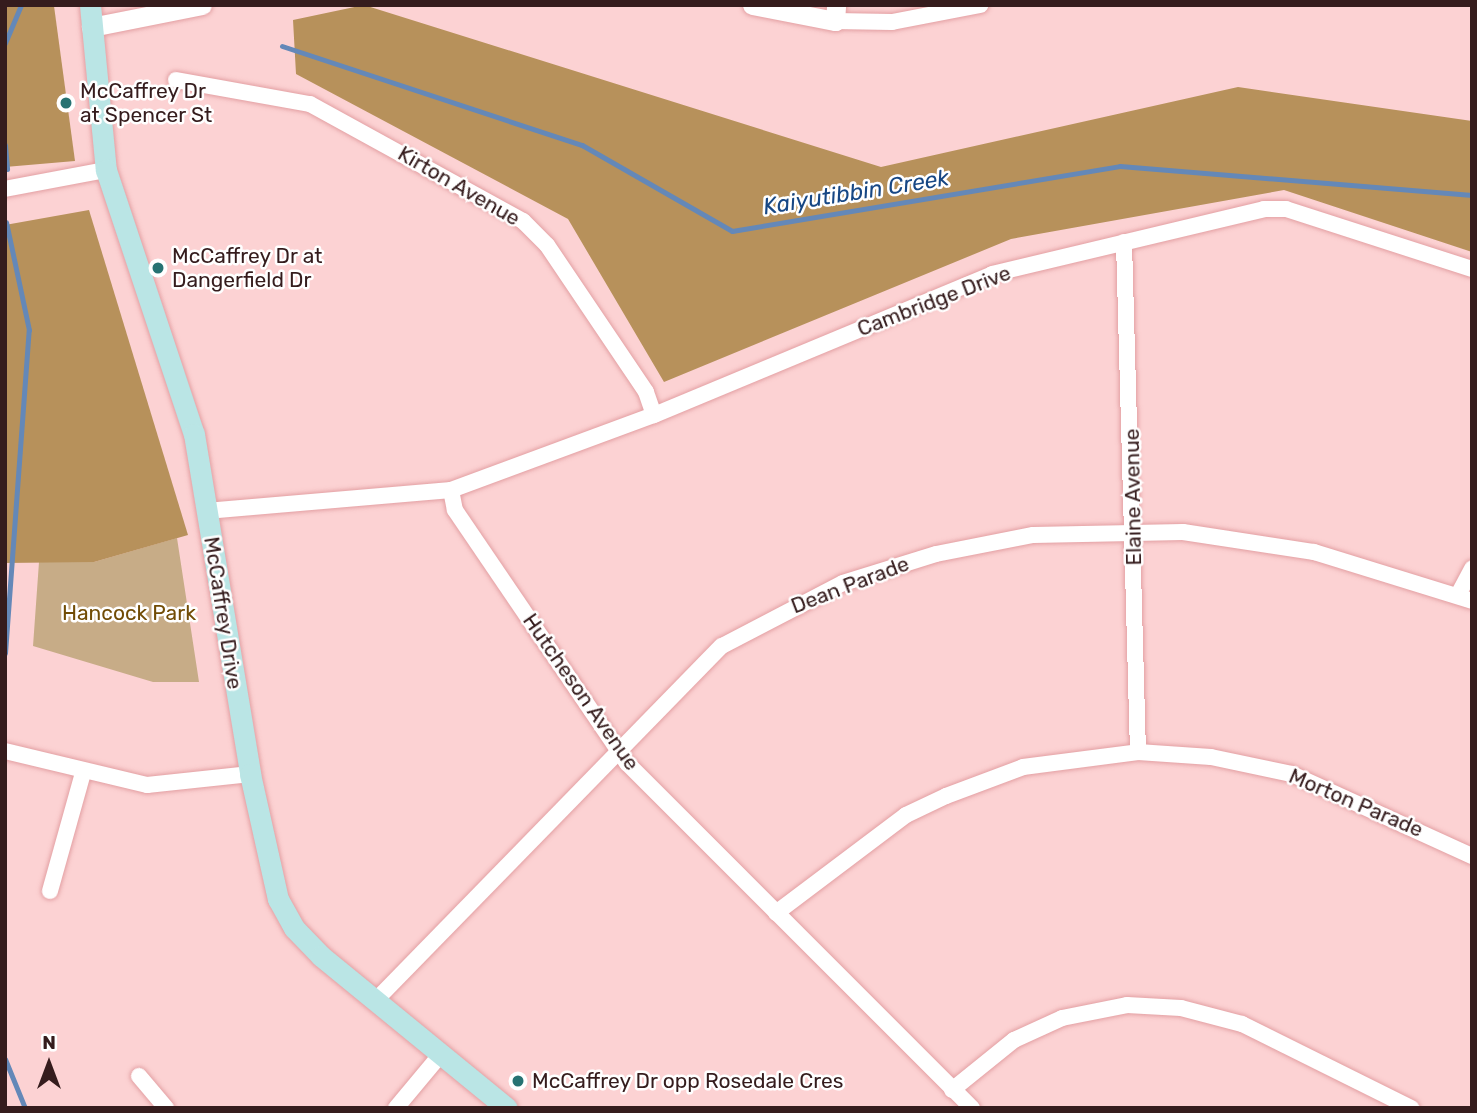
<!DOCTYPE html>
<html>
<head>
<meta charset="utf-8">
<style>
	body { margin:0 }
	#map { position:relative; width:1477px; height:1113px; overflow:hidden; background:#fcd2d3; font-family:Rubik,sans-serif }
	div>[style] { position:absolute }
	.green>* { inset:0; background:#c7ac87 }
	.forest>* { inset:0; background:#b7915b }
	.stream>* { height:5px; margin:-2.5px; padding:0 2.5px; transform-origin:2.5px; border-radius:2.5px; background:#6488b8 }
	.roads { filter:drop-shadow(0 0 2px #e3a0a3) drop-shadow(0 0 2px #e3a0a3) }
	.minor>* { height:16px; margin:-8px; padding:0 8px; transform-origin:8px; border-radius:8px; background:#fff }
	.tertiary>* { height:19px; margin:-9.5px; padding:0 9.5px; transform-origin:9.5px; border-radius:9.5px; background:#fff }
	.secondary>* { height:21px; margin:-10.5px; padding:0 10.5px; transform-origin:10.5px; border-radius:10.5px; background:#bae5e5 }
	.dots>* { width:19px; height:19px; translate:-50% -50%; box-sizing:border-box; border:4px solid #fff; border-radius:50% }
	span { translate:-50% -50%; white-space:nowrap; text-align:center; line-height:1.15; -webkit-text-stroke:5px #fff; paint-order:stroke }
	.poi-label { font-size:21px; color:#351c1d }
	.left { translate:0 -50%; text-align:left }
	.street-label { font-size:21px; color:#351c1d }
	.park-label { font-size:21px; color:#714c05 }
	.water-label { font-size:23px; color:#174784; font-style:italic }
	.frame { position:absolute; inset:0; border:7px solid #351c1d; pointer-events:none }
	.north { position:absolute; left:14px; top:1029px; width:70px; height:70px; -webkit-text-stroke:5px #fff; paint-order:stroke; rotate:0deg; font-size:19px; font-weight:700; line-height:28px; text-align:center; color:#351c1d }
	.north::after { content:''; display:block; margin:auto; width:24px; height:32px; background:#351c1d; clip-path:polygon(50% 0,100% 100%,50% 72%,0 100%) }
</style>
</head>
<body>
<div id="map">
	<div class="green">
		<div style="clip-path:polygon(177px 538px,199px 682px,153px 682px,33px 646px,39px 562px,94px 562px)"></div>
	</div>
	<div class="forest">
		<div style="clip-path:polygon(5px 5px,54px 6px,75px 161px,5px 167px)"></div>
		<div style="clip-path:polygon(364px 5px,881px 167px,1238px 87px,1472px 121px,1472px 252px,1284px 190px,1011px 239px,664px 382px,568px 219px,296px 74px,293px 20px)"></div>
		<div style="clip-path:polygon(89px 210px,188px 535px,94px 562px,5px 563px,5px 225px)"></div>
	</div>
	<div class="stream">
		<div style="left:5px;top:43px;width:41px;rotate:-67.2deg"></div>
		<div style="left:282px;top:46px;width:316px;rotate:18.3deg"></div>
		<div style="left:582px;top:145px;width:173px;rotate:29.8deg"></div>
		<div style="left:732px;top:231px;width:393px;rotate:-9.5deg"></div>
		<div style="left:1120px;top:166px;width:353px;rotate:4.7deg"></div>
		<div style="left:5px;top:145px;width:24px;rotate:85deg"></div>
		<div style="left:5px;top:653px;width:324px;rotate:-85.8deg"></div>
		<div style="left:29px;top:330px;width:110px;rotate:-102deg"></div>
		<div style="left:5px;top:1059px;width:53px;rotate:67.8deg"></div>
	</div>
	<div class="roads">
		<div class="minor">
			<div style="left:835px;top:21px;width:57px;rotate:1deg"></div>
			<div style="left:892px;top:22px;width:90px;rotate:-10.9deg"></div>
			<div style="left:176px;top:80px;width:136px;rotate:10.2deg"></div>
			<div style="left:310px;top:104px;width:243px;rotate:28.8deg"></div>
			<div style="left:523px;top:221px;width:34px;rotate:45deg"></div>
			<div style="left:547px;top:245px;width:177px;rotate:56deg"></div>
			<div style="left:646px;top:392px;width:24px;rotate:71deg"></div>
			<div style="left:5px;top:189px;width:103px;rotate:-10.7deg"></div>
			<div style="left:1124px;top:242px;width:510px;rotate:88.43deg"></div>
			<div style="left:451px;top:490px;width:216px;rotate:-20.3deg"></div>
			<div style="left:654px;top:415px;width:366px;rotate:-22.6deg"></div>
			<div style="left:992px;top:274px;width:280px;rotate:-13.4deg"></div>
			<div style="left:1264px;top:209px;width:22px"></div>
			<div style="left:1286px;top:209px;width:195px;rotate:17.9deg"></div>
			<div style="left:206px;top:511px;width:246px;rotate:-4.9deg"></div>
			<div style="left:451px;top:490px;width:20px;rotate:79deg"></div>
			<div style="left:455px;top:510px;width:306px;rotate:55.8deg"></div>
			<div style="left:627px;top:763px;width:488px;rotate:45deg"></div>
			<div style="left:1458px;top:595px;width:30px;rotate:-62deg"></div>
			<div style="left:5px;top:751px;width:146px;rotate:13.5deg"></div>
			<div style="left:147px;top:785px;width:104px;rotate:-6.1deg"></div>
			<div style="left:50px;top:891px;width:123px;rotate:-74.4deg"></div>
			<div style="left:776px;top:913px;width:163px;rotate:-37deg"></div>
			<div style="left:906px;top:815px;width:44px;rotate:-25.4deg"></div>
			<div style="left:946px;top:796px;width:82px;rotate:-20.6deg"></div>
			<div style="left:1023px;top:767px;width:116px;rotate:-7.4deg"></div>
			<div style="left:1138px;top:752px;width:73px;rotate:3.9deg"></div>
			<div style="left:1211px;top:757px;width:83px;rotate:11.9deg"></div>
			<div style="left:1292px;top:774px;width:198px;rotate:24.5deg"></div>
			<div style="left:375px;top:1001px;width:496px;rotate:-45.7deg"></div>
			<div style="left:722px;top:646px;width:136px;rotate:-27.5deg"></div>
			<div style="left:843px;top:583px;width:97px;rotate:-17.3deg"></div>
			<div style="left:936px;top:554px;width:99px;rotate:-11.1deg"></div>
			<div style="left:1033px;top:535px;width:150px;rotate:-1.1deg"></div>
			<div style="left:1183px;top:532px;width:133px;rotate:8.7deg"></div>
			<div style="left:1314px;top:552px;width:165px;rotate:17.2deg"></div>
			<div style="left:139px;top:1076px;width:42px;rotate:49.8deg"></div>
			<div style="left:952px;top:1090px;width:80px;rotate:-38.9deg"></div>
			<div style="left:1014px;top:1040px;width:53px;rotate:-24.6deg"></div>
			<div style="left:1062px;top:1018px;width:66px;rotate:-11.3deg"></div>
			<div style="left:1127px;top:1005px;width:54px;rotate:3.2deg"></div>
			<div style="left:1181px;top:1008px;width:63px;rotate:14.7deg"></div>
			<div style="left:1242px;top:1024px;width:189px;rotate:26.4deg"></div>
			<div style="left:396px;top:1108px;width:70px;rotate:-50.2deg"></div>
		</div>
		<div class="tertiary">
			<div style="left:752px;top:5px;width:85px;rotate:10.9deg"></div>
			<div style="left:835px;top:21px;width:16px;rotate:-86deg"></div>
			<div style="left:91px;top:27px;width:113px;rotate:-11.2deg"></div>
		</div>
		<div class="secondary">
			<div style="left:90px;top:5px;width:166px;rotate:84.5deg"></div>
			<div style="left:106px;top:170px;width:278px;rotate:71.6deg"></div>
			<div style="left:194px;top:434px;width:345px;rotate:80.6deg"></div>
			<div style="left:250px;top:774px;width:128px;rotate:77.4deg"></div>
			<div style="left:278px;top:899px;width:33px;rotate:61deg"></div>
			<div style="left:294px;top:928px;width:39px;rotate:46deg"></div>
			<div style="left:321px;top:956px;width:240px;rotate:39.3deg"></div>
		</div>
	</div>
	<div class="dots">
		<div style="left:66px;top:103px;background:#277272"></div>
		<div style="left:158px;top:268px;background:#277272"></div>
		<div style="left:518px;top:1081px;background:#277272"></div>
	</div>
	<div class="poi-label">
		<span class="left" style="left:80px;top:103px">McCaffrey Dr<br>at Spencer St</span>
		<span class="left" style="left:172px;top:268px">McCaffrey Dr at<br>Dangerfield Dr</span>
		<span class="left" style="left:532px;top:1081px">McCaffrey Dr opp Rosedale Cres</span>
	</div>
	<div class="street-label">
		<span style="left:459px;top:186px;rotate:30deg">Kirton Avenue</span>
		<span style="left:934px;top:301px;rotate:-21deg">Cambridge Drive</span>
		<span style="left:1133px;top:497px;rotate:-91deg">Elaine Avenue</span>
		<span style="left:850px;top:585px;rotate:-21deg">Dean Parade</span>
		<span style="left:223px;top:613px;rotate:81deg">McCaffrey Drive</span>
		<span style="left:581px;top:692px;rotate:55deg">Hutcheson Avenue</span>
		<span style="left:1356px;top:803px;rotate:23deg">Morton Parade</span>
	</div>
	<div class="park-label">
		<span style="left:129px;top:613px">Hancock Park</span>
	</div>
	<div class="water-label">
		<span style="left:856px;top:192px;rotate:-9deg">Kaiyutibbin Creek</span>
	</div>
	<div class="frame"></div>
	<div class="north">N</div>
</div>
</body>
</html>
